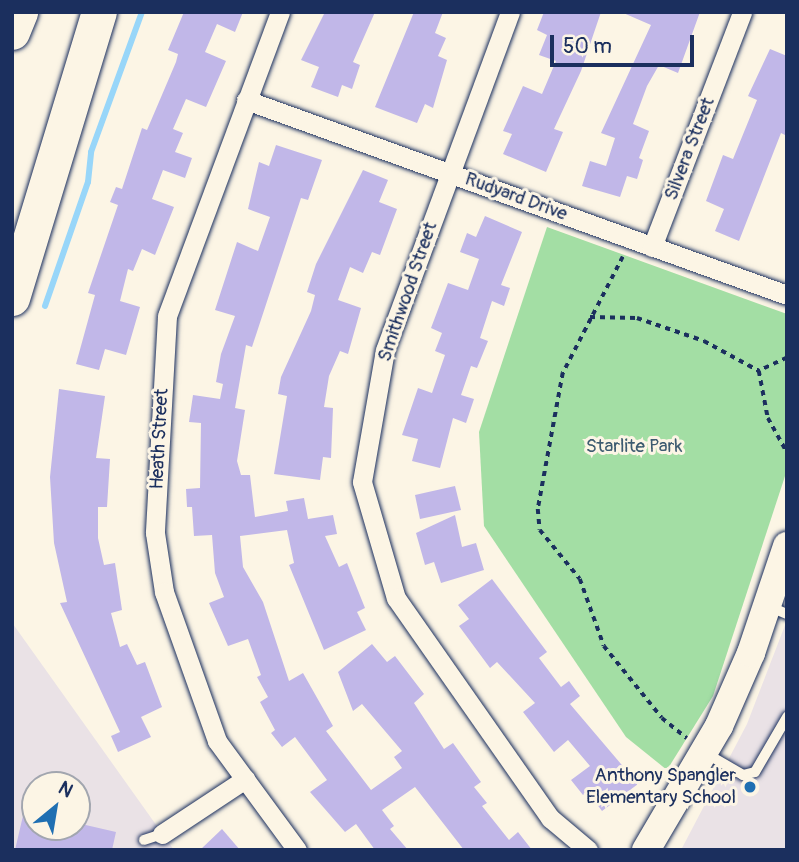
<!DOCTYPE html>
<html>
<head>
<meta charset="utf-8">
<style>
	body { margin:0 }
	#map { position:relative; width:799px; height:862px; overflow:hidden; background:#fcf5e5; font-family:Pangolin,sans-serif }
	div>[style] { position:absolute }
	.built>* { inset:0; background:#eae2e6 }
	.green>* { inset:0; background:#a3dea4 }
	.stream>* { height:6px; margin:-3px; padding:0 3px; transform-origin:3px; border-radius:3px; background:#98d6f9 }
	.building>* { inset:0; background:#c1b7e8 }
	.path>* { height:3.5px; margin-top:-1.75px; transform-origin:0; background:repeating-linear-gradient(90deg,#1b2f5e 0 5px,transparent 0 10px) }
	.roads { filter:drop-shadow(0 0 2px #1b2f5e) drop-shadow(0 0 2px #1b2f5e) }
	.lane>* { height:10px; margin:-5px; padding:0 5px; transform-origin:5px; border-radius:5px; background:#fcf5e5 }
	.street>* { height:19px; margin:-9.5px; padding:0 9.5px; transform-origin:9.5px; border-radius:9.5px; background:#fcf5e5 }
	.secondary>* { height:28px; margin:-14px; padding:0 14px; transform-origin:14px; border-radius:14px; background:#fcf5e5 }
	.highway>* { height:35px; margin:-17.5px; padding:0 17.5px; transform-origin:17.5px; border-radius:17.5px; background:#fcf5e5 }
	.dots>* { width:19px; height:19px; translate:-50% -50%; box-sizing:border-box; border:4px solid #fcf5e5; border-radius:50% }
	span { translate:-50% -50%; white-space:nowrap; text-align:center; line-height:1.15; -webkit-text-stroke:6px #fcf5e5; paint-order:stroke }
	.street-label { font-size:19px; color:#1b2f5e }
	.park-label { font-size:19px; color:#3d5b70 }
	.poi-label { font-size:19px; color:#1b2f5e }
	.right { translate:-100% -50%; text-align:right }
	.frame { position:absolute; inset:0; border:14px solid #1b2f5e; pointer-events:none }
	.north { position:absolute; left:21px; top:771px; width:70px; height:70px; box-sizing:border-box; background:#fcf5e5; border:2px solid #a2a6af; border-radius:50%; rotate:30deg; font-size:19px; font-weight:700; line-height:28px; text-align:center; color:#1b2f5e }
	.north::after { content:''; display:block; margin:auto; width:24px; height:32px; background:#1f6fb2; clip-path:polygon(50% 0,100% 100%,50% 72%,0 100%) }
	.scale { position:absolute; left:550px; top:35px; width:144px; height:32px; box-sizing:border-box; border:4px solid #1b2f5e; border-top:0; padding-left:9px; font-size:21px; line-height:24px; white-space:nowrap; color:#1b2f5e; -webkit-text-stroke:5px #fcf5e5; paint-order:stroke }
</style>
</head>
<body>
<div id="map">
	<div class="built">
		<div style="clip-path:polygon(787px 620px,787px 850px,681px 850px,747px 724px)"></div>
		<div style="clip-path:polygon(evenodd,13px 624px,174px 850px,12px 850px,13px 624px,35px 785px,77px 785px,77px 827px,35px 827px,35px 785px)"></div>
	</div>
	<div class="green">
		<div style="clip-path:polygon(547px 227px,787px 314px,787px 470px,713px 696px,667px 770px,626px 737px,484px 526px,479px 432px)"></div>
	</div>
	<div class="stream">
		<div style="left:45px;top:306px;width:131px;rotate:-70.9deg"></div>
		<div style="left:88px;top:182px;width:30px;rotate:-84deg"></div>
		<div style="left:91px;top:152px;width:149px;rotate:-70deg"></div>
	</div>
	<div class="building">
		<div style="clip-path:polygon(184px 12px,243px 12px,235px 32px,217px 24px,205px 52px,226px 61px,206px 107px,186px 99px,173px 129px,183px 133px,175px 152px,192px 158px,185px 178px,163px 170px,152px 199px,174px 207px,155px 255px,142px 249px,133px 271px,128px 269px,120px 301px,140px 307px,126px 355px,105px 349px,99px 370px,76px 364px,95px 295px,88px 293px,118px 205px,110px 202px,116px 187px,122px 189px,142px 128px,147px 130px,176px 62px,178px 54px,168px 50px)"></div>
		<div style="clip-path:polygon(325px 12px,375px 12px,353px 62px,360px 65px,352px 89px,342px 85px,338px 97px,311px 87px,319px 67px,301px 60px)"></div>
		<div style="clip-path:polygon(414px 12px,443px 12px,435px 33px,446px 38px,438px 56px,447px 60px,433px 108px,425px 104px,417px 123px,375px 107px)"></div>
		<div style="clip-path:polygon(544px 12px,601px 12px,581px 71px,554px 129px,563px 132px,546px 172px,503px 154px,512px 134px,503px 131px,523px 86px,542px 94px,556px 61px,539px 55px,547px 35px,537px 30px)"></div>
		<div style="clip-path:polygon(621px 12px,700px 12px,678px 73px,659px 65px,647px 86px,633px 124px,649px 131px,639px 158px,643px 160px,637px 179px,627px 176px,620px 197px,582px 186px,590px 161px,606px 166px,615px 138px,601px 133px,651px 25px)"></div>
		<div style="clip-path:polygon(770px 49px,787px 56px,787px 136px,781px 133px,739px 241px,715px 231px,724px 209px,706px 201px,723px 155px,733px 159px,757px 100px,748px 96px)"></div>
		<div style="clip-path:polygon(276px 145px,322px 160px,308px 200px,301px 198px,252px 347px,246px 345px,235px 408px,245px 410px,237px 461px,241px 475px,250px 475px,255px 517px,288px 511px,286px 501px,304px 498px,308px 519px,333px 515px,337px 534px,325px 536px,339px 567px,347px 563px,365px 608px,357px 612px,366px 630px,324px 650px,289px 565px,294px 563px,287px 530px,240px 536px,243px 567px,263px 602px,289px 681px,303px 673px,333px 726px,326px 731px,371px 790px,402px 768px,394px 757px,402px 751px,362px 704px,353px 711px,338px 672px,372px 644px,387px 662px,395px 656px,424px 694px,414px 703px,444px 749px,453px 743px,481px 782px,474px 787px,487px 803px,482px 806px,509px 840px,518px 832px,532px 850px,464px 850px,415px 787px,382px 810px,394px 826px,390px 829px,408px 850px,375px 850px,356px 824px,345px 832px,310px 792px,327px 780px,295px 737px,282px 747px,271px 733px,275px 730px,260px 702px,268px 697px,257px 677px,261px 675px,248px 639px,228px 646px,209px 603px,224px 597px,215px 573px,212px 535px,194px 536px,192px 507px,187px 507px,186px 489px,200px 488px,201px 423px,189px 422px,193px 395px,220px 399px,223px 384px,216px 382px,221px 354px,235px 316px,215px 310px,237px 242px,258px 251px,270px 217px,248px 209px,259px 162px,269px 166px)"></div>
		<div style="clip-path:polygon(363px 170px,388px 180px,379px 202px,397px 209px,380px 255px,372px 252px,363px 273px,350px 267px,338px 300px,361px 308px,348px 354px,340px 351px,329px 376px,324px 407px,333px 408px,331px 458px,323px 457px,320px 480px,274px 474px,287px 396px,278px 394px,281px 377px,311px 311px,315px 295px,307px 292px,316px 264px)"></div>
		<div style="clip-path:polygon(485px 216px,522px 232px,501px 285px,510px 288px,504px 306px,492px 301px,480px 338px,488px 341px,477px 368px,471px 366px,461px 395px,474px 399px,466px 423px,453px 418px,440px 468px,412px 461px,418px 439px,402px 435px,418px 388px,432px 393px,445px 355px,435px 351px,442px 333px,431px 328px,448px 283px,468px 290px,479px 259px,460px 252px,467px 233px,476px 237px)"></div>
		<div style="clip-path:polygon(59px 389px,105px 396px,96px 458px,110px 459px,107px 507px,98px 507px,98px 538px,104px 565px,115px 563px,122px 610px,111px 613px,120px 647px,127px 644px,137px 665px,145px 662px,162px 707px,141px 717px,151px 737px,118px 752px,111px 736px,120px 732px,60px 603px,67px 602px,54px 543px,50px 477px)"></div>
		<div style="clip-path:polygon(455px 486px,461px 510px,420px 519px,415px 495px)"></div>
		<div style="clip-path:polygon(455px 515px,462px 547px,476px 543px,484px 570px,441px 583px,434px 562px,425px 565px,416px 533px)"></div>
		<div style="clip-path:polygon(492px 579px,547px 652px,539px 658px,561px 687px,569px 681px,580px 696px,570px 704px,638px 784px,602px 811px,587px 791px,583px 795px,571px 780px,590px 766px,568px 740px,554px 752px,523px 712px,535px 703px,497px 662px,490px 668px,459px 626px,469px 619px,458px 605px)"></div>
		<div style="clip-path:polygon(29px 790px,35px 791px,35px 827px,77px 827px,77px 823px,116px 832px,112px 850px,15px 850px)"></div>
		<div style="clip-path:polygon(222px 829px,240px 850px,200px 850px)"></div>
	</div>
	<div class="path">
		<div style="left:623px;top:257px;width:131px;rotate:117.3deg"></div>
		<div style="left:563px;top:373px;width:138px;rotate:100.4deg"></div>
		<div style="left:538px;top:509px;width:21px;rotate:85deg"></div>
		<div style="left:540px;top:530px;width:63px;rotate:50.8deg"></div>
		<div style="left:580px;top:579px;width:71px;rotate:70.3deg"></div>
		<div style="left:604px;top:646px;width:92px;rotate:51.1deg"></div>
		<div style="left:662px;top:718px;width:32px;rotate:39deg"></div>
		<div style="left:590px;top:317px;width:47px;rotate:1.2deg"></div>
		<div style="left:637px;top:318px;width:71px;rotate:18.9deg"></div>
		<div style="left:704px;top:341px;width:63px;rotate:28.6deg"></div>
		<div style="left:787px;top:358px;width:31px;rotate:155deg"></div>
		<div style="left:759px;top:371px;width:48px;rotate:79.2deg"></div>
		<div style="left:768px;top:418px;width:39px;rotate:61deg"></div>
	</div>
	<div class="roads">
		<div class="lane">
			<div style="left:768px;top:606px;width:21px;rotate:23deg"></div>
			<div style="left:707px;top:754px;width:42px;rotate:30.3deg"></div>
			<div style="left:743px;top:775px;width:12px;rotate:-14deg"></div>
			<div style="left:755px;top:772px;width:64px;rotate:-59.8deg"></div>
			<div style="left:144px;top:840px;width:19px;rotate:-18deg"></div>
		</div>
		<div class="street">
			<div style="left:280px;top:12px;width:324px;rotate:110.4deg"></div>
			<div style="left:167px;top:316px;width:217px;rotate:93.2deg"></div>
			<div style="left:155px;top:533px;width:60px;rotate:81.3deg"></div>
			<div style="left:164px;top:592px;width:158px;rotate:70.4deg"></div>
			<div style="left:217px;top:741px;width:135px;rotate:53.7deg"></div>
			<div style="left:510px;top:12px;width:360px;rotate:110.3deg"></div>
			<div style="left:385px;top:350px;width:134px;rotate:99.9deg"></div>
			<div style="left:362px;top:482px;width:121px;rotate:73.7deg"></div>
			<div style="left:396px;top:598px;width:269px;rotate:55deg"></div>
			<div style="left:550px;top:818px;width:50px;rotate:40.1deg"></div>
			<div style="left:246px;top:100px;width:575px;rotate:19.82deg"></div>
			<div style="left:652px;top:247px;width:252px;rotate:-69deg"></div>
			<div style="left:162px;top:834px;width:100px;rotate:-33.5deg"></div>
		</div>
		<div class="secondary">
			<div style="left:646px;top:850px;width:144px;rotate:-59.5deg"></div>
			<div style="left:719px;top:726px;width:80px;rotate:-66.3deg"></div>
			<div style="left:751px;top:653px;width:113px;rotate:-71.4deg"></div>
		</div>
		<div class="highway">
			<div style="left:12px;top:32px;width:22px;rotate:-68deg"></div>
			<div style="left:12px;top:298px;width:299px;rotate:-73.1deg"></div>
		</div>
	</div>
	<div class="dots">
		<div style="left:750px;top:787px;background:#1f6fb2"></div>
	</div>
	<div class="street-label">
		<span style="left:690px;top:149px;rotate:-69deg">Silvera Street</span>
		<span style="left:516px;top:197px;rotate:20deg">Rudyard Drive</span>
		<span style="left:408px;top:292px;rotate:-71deg">Smithwood Street</span>
		<span style="left:160px;top:439px;rotate:-87deg">Heath Street</span>
	</div>
	<div class="park-label">
		<span style="left:634px;top:447px">Starlite Park</span>
	</div>
	<div class="poi-label">
		<span class="right" style="left:736px;top:787px">Anthony Spangler<br>Elementary School</span>
	</div>
	<div class="frame"></div>
	<div class="north">N</div>
	<div class="scale">50 m</div>
</div>
</body>
</html>
